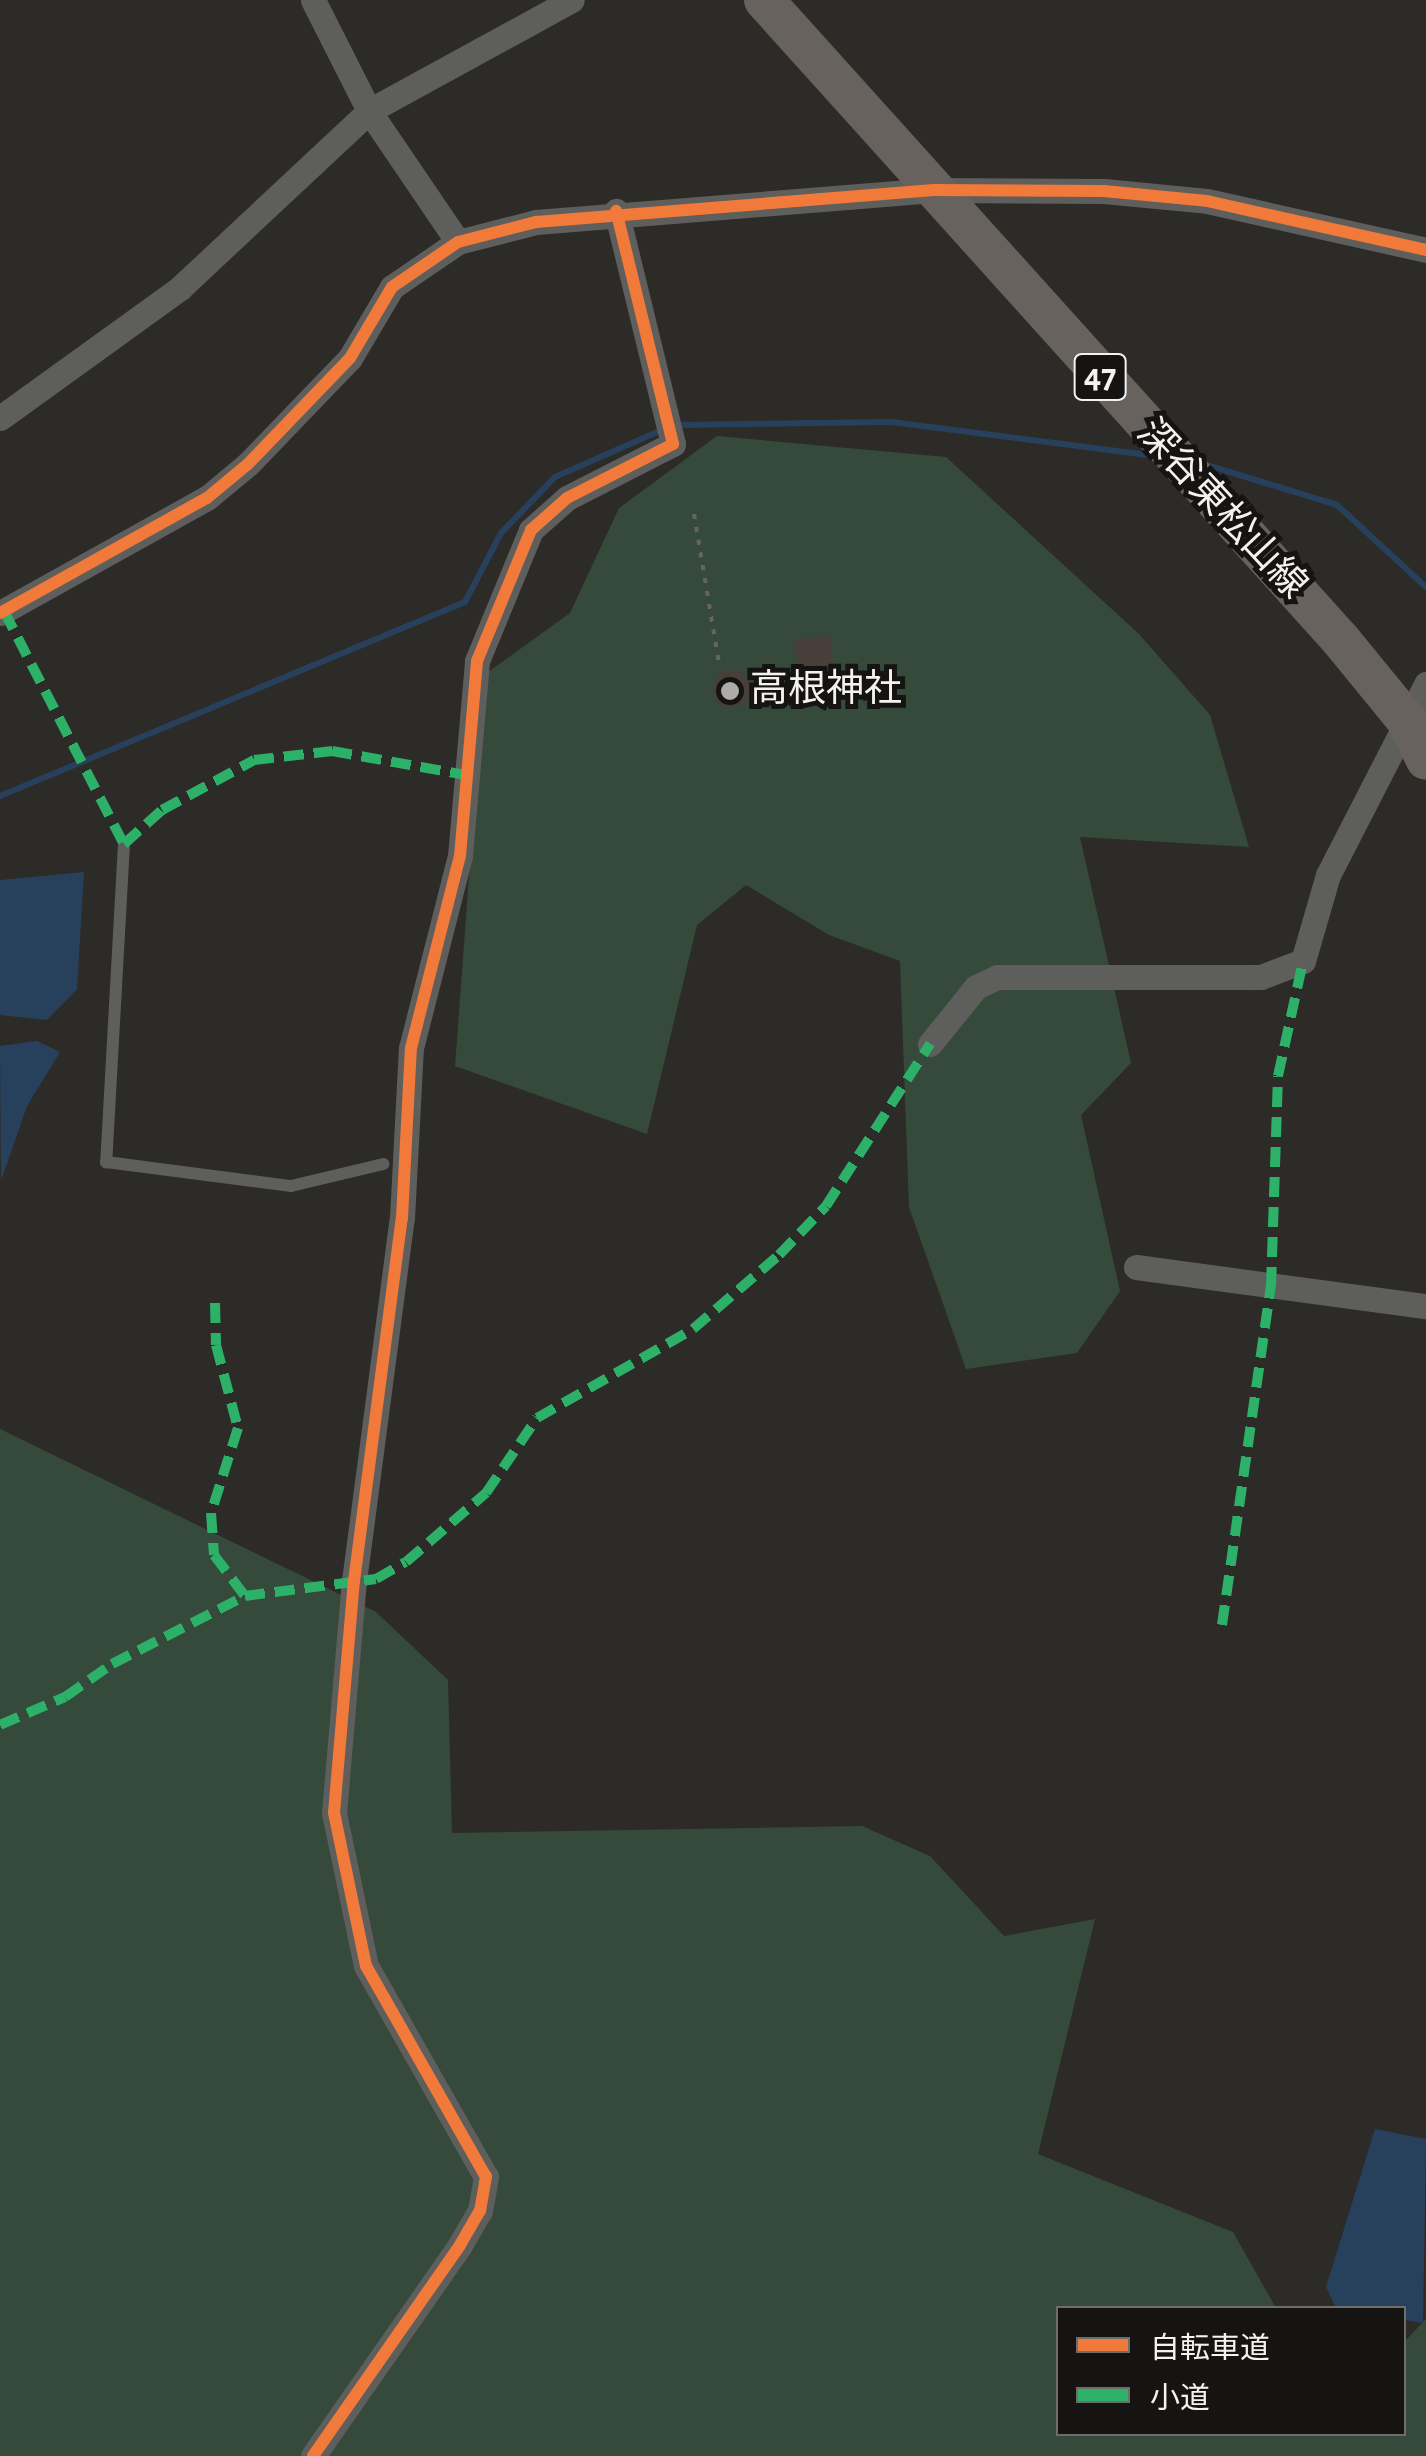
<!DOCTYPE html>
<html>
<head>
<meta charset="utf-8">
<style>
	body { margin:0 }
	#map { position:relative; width:1426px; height:2456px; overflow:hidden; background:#2d2b28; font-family:"Alegreya Sans","Noto Sans JP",sans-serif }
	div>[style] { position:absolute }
	.green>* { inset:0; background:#354a3a }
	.water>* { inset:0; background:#27415d }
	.stream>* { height:6px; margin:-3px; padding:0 3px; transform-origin:3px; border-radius:3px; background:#27415d }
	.building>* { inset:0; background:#483f3b }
	.round { border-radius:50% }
	.path>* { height:4px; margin-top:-2px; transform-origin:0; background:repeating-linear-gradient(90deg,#656462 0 5px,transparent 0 13px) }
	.lane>* { height:12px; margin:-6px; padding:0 6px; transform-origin:6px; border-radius:6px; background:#5e5e5c }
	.street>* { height:25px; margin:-12.5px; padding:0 12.5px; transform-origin:12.5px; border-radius:12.5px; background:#5e5e5c }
	.primary>* { height:40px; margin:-20px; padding:0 20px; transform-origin:20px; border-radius:20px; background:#68625f }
	.quiet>* { height:10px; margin-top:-5px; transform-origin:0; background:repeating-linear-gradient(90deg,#2db169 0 20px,transparent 0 30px) }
	.cycleway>* { height:12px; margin:-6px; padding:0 6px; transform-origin:6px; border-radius:6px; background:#f17a3a }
	.dots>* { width:28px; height:28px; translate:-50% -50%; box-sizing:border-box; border:5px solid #151412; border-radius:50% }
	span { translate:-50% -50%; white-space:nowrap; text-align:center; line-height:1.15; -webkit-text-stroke:10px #151412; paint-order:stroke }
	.shield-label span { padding:2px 8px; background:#151412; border:2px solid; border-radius:8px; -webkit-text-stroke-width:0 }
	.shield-label { font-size:35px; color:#f3f2ef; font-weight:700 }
	.street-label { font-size:38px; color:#f3f2ef }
	.poi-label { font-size:38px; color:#f3f2ef }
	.left { translate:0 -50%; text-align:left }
	.legend { position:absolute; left:1056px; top:2306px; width:350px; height:130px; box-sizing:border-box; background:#151412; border:2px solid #6e6d6a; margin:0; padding:12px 18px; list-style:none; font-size:30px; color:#f3f2ef }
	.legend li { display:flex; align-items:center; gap:20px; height:50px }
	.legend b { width:50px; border:2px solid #6e6d6a }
</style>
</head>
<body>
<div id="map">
	<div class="green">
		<div style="clip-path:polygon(717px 436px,946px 457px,1139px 634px,1210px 715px,1249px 847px,1080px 837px,1131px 1063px,1081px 1115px,1120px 1291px,1077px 1353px,966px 1369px,909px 1207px,900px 961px,829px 935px,746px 885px,697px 925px,647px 1134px,455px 1066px,484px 675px,570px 613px,619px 508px)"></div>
		<div style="clip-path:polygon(0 1429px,376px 1612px,448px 1680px,452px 1833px,862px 1826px,930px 1856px,1004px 1936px,1095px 1919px,1038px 2154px,1233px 2232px,1276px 2308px,1058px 2308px,1058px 2434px,1404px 2434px,1404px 2342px,1426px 2319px,1426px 2456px,0 2456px)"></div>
	</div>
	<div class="water">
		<div style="clip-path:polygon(84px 872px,77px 989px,47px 1020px,0 1015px,0 880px)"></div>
		<div style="clip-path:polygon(37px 1041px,60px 1052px,27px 1106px,1px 1181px,0 1046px)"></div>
		<div style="clip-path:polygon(1375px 2129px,1426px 2139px,1423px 2323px,1404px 2320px,1404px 2308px,1336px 2308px,1326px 2287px)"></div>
	</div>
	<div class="stream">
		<div style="left:676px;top:425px;width:215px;rotate:-0.8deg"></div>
		<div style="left:891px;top:422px;width:261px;rotate:7.3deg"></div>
		<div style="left:1207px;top:465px;width:136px;rotate:17.1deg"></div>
		<div style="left:1337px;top:505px;width:121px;rotate:42.7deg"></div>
		<div style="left:0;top:796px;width:504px;rotate:-22.65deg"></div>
		<div style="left:465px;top:602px;width:78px;rotate:-62.4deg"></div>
		<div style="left:501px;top:533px;width:78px;rotate:-46deg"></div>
		<div style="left:555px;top:477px;width:119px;rotate:-23.8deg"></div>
	</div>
	<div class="building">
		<div style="clip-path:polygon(831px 636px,837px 699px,800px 702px,795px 639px)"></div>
		<div class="round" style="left:713px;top:670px;width:38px;height:38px"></div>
	</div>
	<div class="path">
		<div style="left:694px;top:514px;width:152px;rotate:80.5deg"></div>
	</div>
	<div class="lane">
		<div style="left:124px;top:844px;width:319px;rotate:93.2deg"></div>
		<div style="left:106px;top:1162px;width:187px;rotate:7.4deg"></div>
		<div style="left:291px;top:1186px;width:95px;rotate:-13.4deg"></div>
	</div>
	<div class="street">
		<div style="left:313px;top:0;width:124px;rotate:63.2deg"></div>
		<div style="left:369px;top:111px;width:158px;rotate:55.8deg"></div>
		<div style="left:0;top:418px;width:222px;rotate:-35.8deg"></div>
		<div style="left:180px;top:288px;width:259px;rotate:-43.1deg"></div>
		<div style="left:369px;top:111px;width:231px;rotate:-28.7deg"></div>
		<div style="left:0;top:613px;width:237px;rotate:-29.1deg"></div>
		<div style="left:207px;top:498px;width:53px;rotate:-39.7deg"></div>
		<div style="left:248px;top:464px;width:147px;rotate:-46.1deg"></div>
		<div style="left:350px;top:358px;width:82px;rotate:-59.4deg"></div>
		<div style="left:392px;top:287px;width:80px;rotate:-34.3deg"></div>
		<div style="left:458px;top:242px;width:81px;rotate:-14.4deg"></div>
		<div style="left:536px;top:222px;width:399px;rotate:-4.6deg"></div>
		<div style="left:934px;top:190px;width:170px;rotate:0.3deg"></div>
		<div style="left:1104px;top:191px;width:103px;rotate:5.5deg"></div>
		<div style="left:1207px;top:201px;width:224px;rotate:12.6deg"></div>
		<div style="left:930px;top:1044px;width:73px;rotate:-51.1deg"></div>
		<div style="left:976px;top:987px;width:23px;rotate:-25deg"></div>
		<div style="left:997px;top:977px;width:264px"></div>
		<div style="left:1261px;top:977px;width:45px;rotate:-20.9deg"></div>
		<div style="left:1303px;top:961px;width:90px;rotate:-73.8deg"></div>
		<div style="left:1328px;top:875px;width:215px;rotate:-62.8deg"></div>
		<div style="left:1136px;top:1267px;width:293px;rotate:7.7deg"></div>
		<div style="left:313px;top:2456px;width:257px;rotate:-55.1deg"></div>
		<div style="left:460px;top:2245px;width:39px;rotate:-60deg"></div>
		<div style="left:480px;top:2211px;width:35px;rotate:-80deg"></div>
		<div style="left:486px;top:2177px;width:243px;rotate:-119.6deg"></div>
		<div style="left:366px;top:1966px;width:156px;rotate:-101.8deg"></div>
		<div style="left:334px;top:1813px;width:233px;rotate:-85.1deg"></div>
		<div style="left:354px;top:1581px;width:366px;rotate:-82.5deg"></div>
		<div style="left:402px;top:1218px;width:170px;rotate:-87deg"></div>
		<div style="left:411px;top:1048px;width:198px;rotate:-75.7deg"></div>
		<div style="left:460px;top:856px;width:196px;rotate:-85deg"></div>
		<div style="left:477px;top:661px;width:142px;rotate:-67.6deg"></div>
		<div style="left:531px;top:530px;width:48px;rotate:-41.6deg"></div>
		<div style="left:567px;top:498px;width:119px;rotate:-27deg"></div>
		<div style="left:673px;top:444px;width:240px;rotate:-103.7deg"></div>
	</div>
	<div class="primary">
		<div style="left:764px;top:0;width:860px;rotate:47.97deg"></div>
		<div style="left:1340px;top:639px;width:106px;rotate:50.7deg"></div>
		<div style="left:1407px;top:721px;width:43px;rotate:64deg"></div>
	</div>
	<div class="quiet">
		<div style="left:4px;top:611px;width:262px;rotate:62.8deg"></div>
		<div style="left:124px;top:844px;width:51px;rotate:-41.8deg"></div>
		<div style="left:162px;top:810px;width:105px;rotate:-28.5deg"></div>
		<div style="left:254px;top:760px;width:79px;rotate:-6.6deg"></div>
		<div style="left:332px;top:751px;width:135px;rotate:10.2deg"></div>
		<div style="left:215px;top:1303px;width:42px;rotate:88.6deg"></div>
		<div style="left:216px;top:1345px;width:86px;rotate:75.2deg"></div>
		<div style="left:238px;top:1428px;width:89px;rotate:107.6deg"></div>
		<div style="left:211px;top:1513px;width:42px;rotate:85.9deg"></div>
		<div style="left:214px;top:1555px;width:51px;rotate:52.9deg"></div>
		<div style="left:1222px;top:1625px;width:342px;rotate:-81.8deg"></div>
		<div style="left:1271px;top:1287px;width:211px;rotate:-88.1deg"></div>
		<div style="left:1278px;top:1076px;width:118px;rotate:-77.7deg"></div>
		<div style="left:0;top:1725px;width:71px;rotate:-23.3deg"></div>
		<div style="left:65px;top:1697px;width:57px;rotate:-35.1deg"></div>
		<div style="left:112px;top:1664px;width:149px;rotate:-27.1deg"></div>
		<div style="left:245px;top:1596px;width:132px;rotate:-7.4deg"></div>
		<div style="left:376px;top:1579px;width:34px;rotate:-30deg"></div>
		<div style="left:406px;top:1562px;width:106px;rotate:-40.8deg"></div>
		<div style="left:486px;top:1493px;width:91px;rotate:-55.8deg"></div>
		<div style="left:537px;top:1418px;width:180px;rotate:-29.7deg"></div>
		<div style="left:693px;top:1329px;width:113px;rotate:-40.7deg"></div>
		<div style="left:779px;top:1255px;width:68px;rotate:-46.2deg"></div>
		<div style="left:826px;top:1206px;width:193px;rotate:-57.3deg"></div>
	</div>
	<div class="cycleway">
		<div style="left:0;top:613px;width:237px;rotate:-29.1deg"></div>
		<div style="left:207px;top:498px;width:53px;rotate:-39.7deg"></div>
		<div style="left:248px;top:464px;width:147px;rotate:-46.1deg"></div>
		<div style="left:350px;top:358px;width:82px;rotate:-59.4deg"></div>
		<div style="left:392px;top:287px;width:80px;rotate:-34.3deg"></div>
		<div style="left:458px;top:242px;width:81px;rotate:-14.4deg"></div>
		<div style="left:536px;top:222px;width:399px;rotate:-4.6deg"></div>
		<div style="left:934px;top:190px;width:170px;rotate:0.3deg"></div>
		<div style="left:1104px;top:191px;width:103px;rotate:5.5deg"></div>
		<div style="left:1207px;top:201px;width:224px;rotate:12.6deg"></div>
		<div style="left:313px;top:2456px;width:257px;rotate:-55.1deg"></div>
		<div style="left:460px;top:2245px;width:39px;rotate:-60deg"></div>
		<div style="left:480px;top:2211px;width:35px;rotate:-80deg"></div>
		<div style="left:486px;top:2177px;width:243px;rotate:-119.6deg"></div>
		<div style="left:366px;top:1966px;width:156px;rotate:-101.8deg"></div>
		<div style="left:334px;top:1813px;width:233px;rotate:-85.1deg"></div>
		<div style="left:354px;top:1581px;width:366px;rotate:-82.5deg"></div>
		<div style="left:402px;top:1218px;width:170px;rotate:-87deg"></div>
		<div style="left:411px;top:1048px;width:198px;rotate:-75.7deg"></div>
		<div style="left:460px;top:856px;width:196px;rotate:-85deg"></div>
		<div style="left:477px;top:661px;width:142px;rotate:-67.6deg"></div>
		<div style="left:531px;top:530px;width:48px;rotate:-41.6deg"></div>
		<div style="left:567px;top:498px;width:119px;rotate:-27deg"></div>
		<div style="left:673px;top:444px;width:240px;rotate:-103.7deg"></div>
	</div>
	<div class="dots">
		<div style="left:730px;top:691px;background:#aeaca9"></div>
	</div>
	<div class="shield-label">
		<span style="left:1100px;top:377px">47</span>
	</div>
	<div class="street-label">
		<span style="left:1221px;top:510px;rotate:47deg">深谷東松山線</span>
	</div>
	<div class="poi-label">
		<span class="left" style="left:750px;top:691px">高根神社</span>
	</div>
	<ul class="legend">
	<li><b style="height:12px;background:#f17a3a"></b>自転車道</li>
	<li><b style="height:12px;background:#2db169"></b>小道</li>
	</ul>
</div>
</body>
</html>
